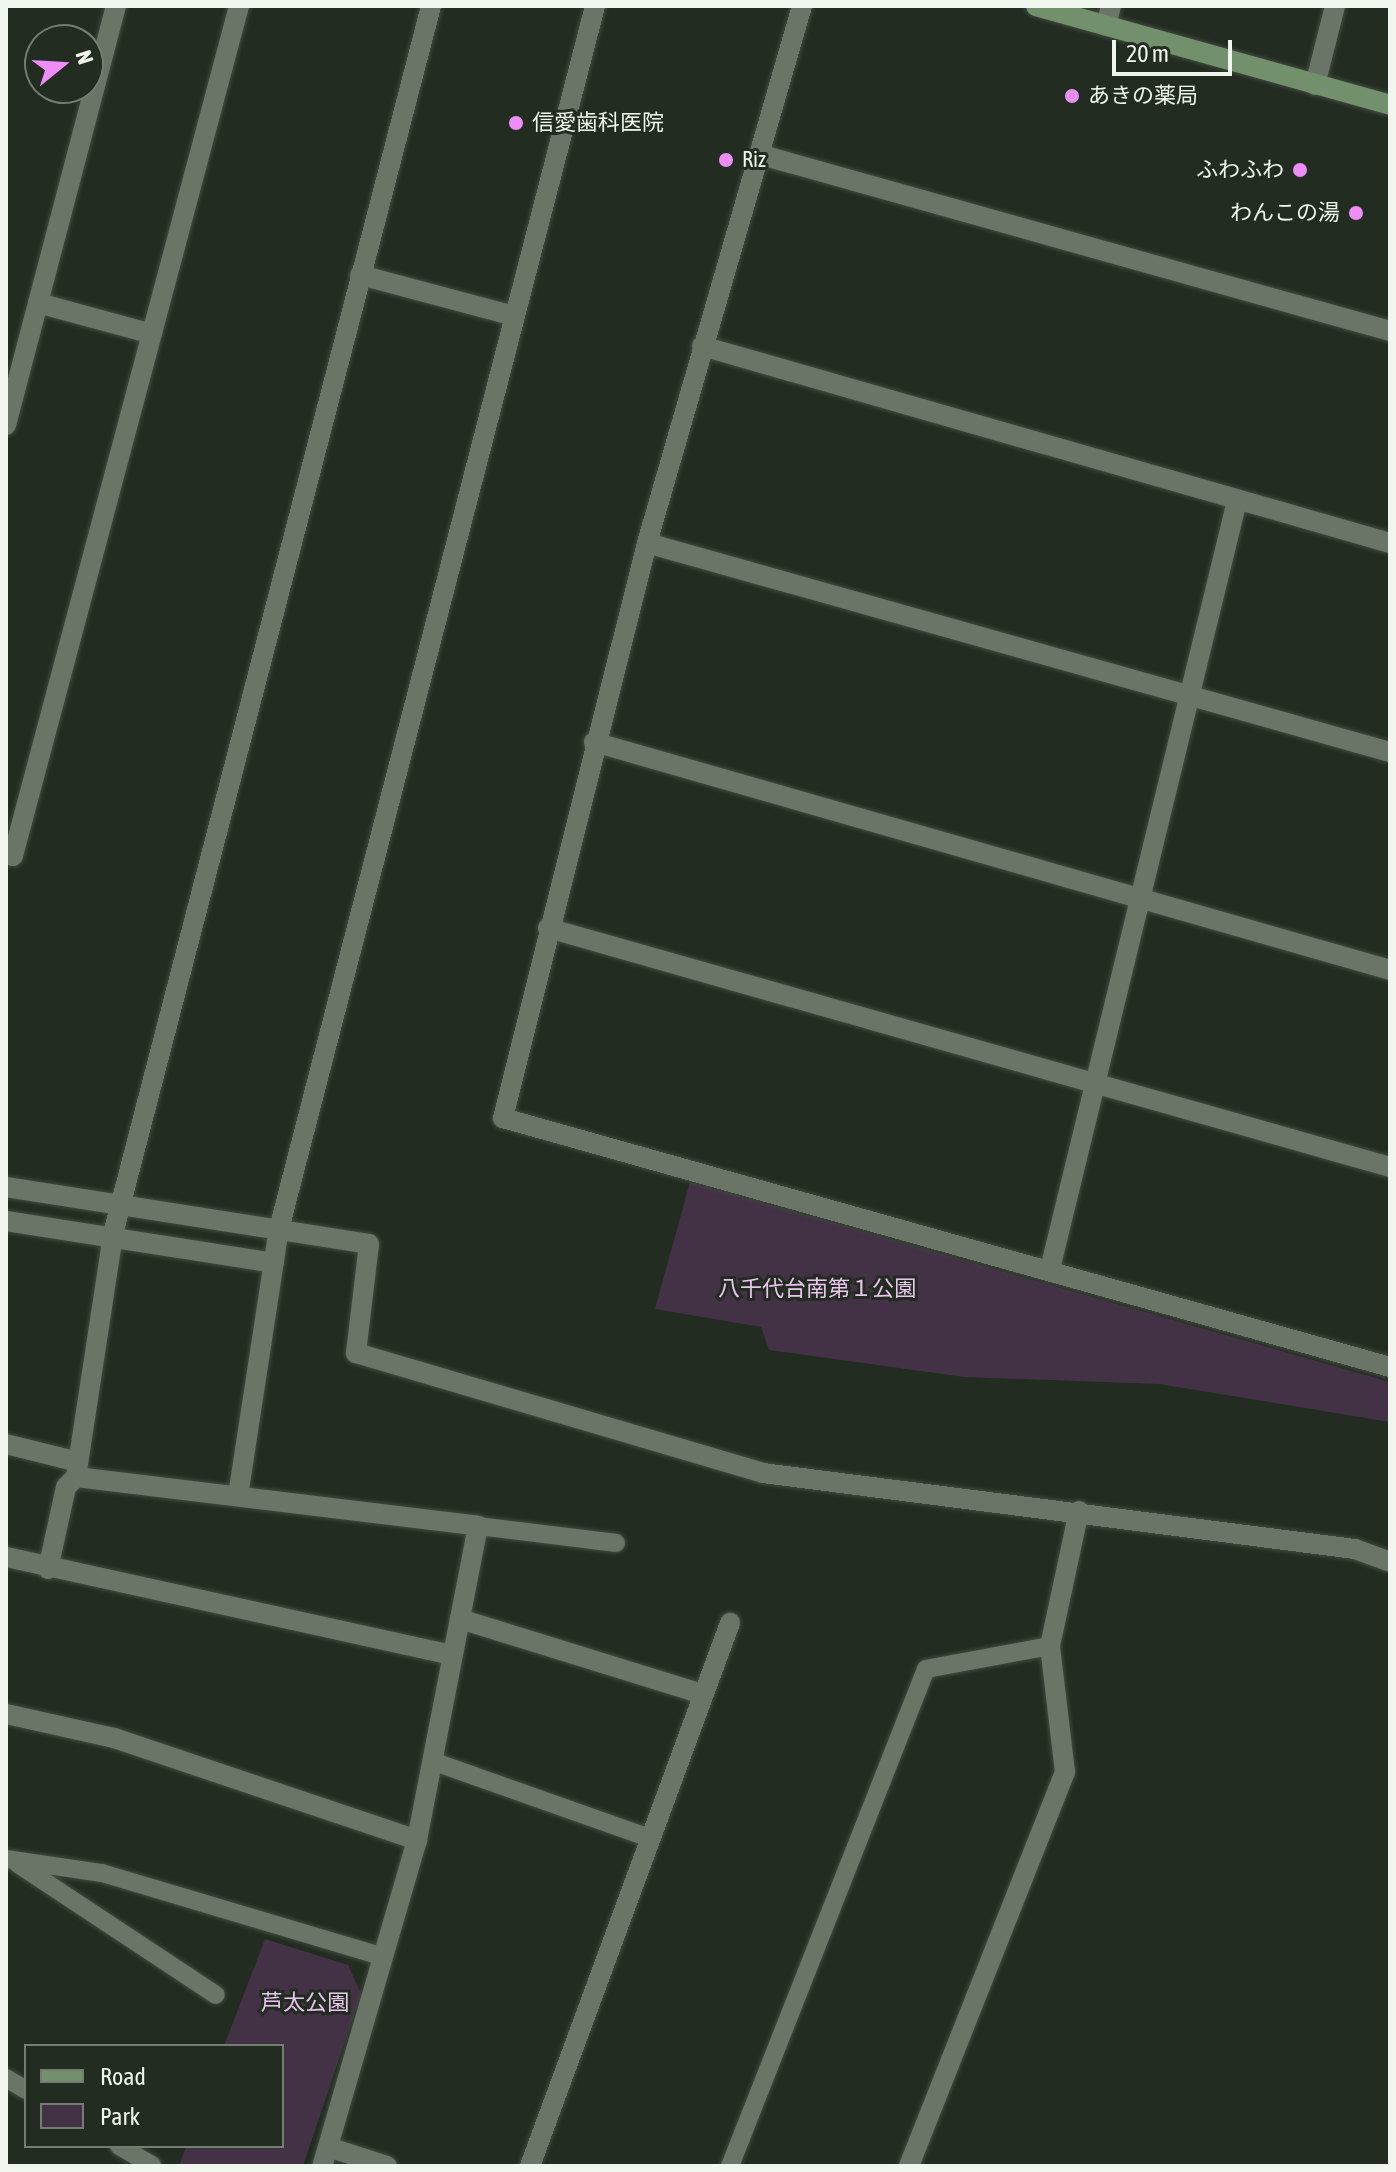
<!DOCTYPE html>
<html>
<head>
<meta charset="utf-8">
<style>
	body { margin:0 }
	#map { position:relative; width:1396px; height:2172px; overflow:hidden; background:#222c20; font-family:"Asap Condensed","Noto Sans JP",sans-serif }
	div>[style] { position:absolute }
	.green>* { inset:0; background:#433245 }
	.roads { filter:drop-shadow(0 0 2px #424a40) drop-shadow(0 0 2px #424a40) }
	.lane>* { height:18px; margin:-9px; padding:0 9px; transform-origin:9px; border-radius:9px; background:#6a7567 }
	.street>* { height:20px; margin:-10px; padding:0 10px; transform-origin:10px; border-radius:10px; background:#6a7567 }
	.secondary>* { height:20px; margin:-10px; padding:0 10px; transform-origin:10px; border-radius:10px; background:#73906c }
	.dots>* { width:22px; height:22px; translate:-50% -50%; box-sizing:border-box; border:4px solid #222c20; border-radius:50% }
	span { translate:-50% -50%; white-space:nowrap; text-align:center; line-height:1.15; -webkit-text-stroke:6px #222c20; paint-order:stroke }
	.poi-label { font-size:22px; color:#f0f6ee }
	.left { translate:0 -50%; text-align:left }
	.right { translate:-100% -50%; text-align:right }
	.park-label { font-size:22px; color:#eac3ee }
	.frame { position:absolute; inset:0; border:8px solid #f0f6ee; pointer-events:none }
	.legend { position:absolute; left:24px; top:2044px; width:260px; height:104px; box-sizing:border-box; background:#222c20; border:2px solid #747d72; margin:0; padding:10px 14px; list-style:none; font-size:24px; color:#f0f6ee }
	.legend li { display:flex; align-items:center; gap:16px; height:40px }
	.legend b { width:40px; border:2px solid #747d72 }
	.north { position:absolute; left:24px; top:24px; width:80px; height:80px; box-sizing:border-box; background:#222c20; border:2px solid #747d72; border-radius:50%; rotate:72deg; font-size:22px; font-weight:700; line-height:32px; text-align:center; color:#f0f6ee }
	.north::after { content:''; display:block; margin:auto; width:28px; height:36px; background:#ee8cf8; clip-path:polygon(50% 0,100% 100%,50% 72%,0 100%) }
	.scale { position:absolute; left:1112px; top:40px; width:120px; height:36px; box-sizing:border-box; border:4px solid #f0f6ee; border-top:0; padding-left:10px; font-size:24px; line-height:28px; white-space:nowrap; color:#f0f6ee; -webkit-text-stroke:6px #222c20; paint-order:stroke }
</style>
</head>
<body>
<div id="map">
	<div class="green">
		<div style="clip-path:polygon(690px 1182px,1390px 1382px,1390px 1422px,1159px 1384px,964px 1377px,769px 1350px,761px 1327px,655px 1309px)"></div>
		<div style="clip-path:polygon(265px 1939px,348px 1965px,361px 1994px,303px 2166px,179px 2166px,186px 2146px,282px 2146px,282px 2046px,224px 2046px)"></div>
	</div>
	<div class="roads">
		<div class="lane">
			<div style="left:478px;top:1526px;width:139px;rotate:7deg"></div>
			<div style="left:432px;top:1761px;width:230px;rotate:19.5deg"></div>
			<div style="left:6px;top:1859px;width:97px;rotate:8.3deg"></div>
			<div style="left:102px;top:1873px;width:293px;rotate:16.6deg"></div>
			<div style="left:18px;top:1864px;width:237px;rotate:33.5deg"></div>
			<div style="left:6px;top:2078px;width:23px;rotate:31deg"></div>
			<div style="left:119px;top:2146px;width:38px;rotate:30deg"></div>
			<div style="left:730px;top:2166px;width:534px;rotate:-68.48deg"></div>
			<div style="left:926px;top:1669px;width:126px;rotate:-10.5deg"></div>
		</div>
		<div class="street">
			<div style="left:802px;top:6px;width:559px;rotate:106.1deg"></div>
			<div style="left:647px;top:543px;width:593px;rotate:104.06deg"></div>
			<div style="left:503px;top:1118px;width:921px;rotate:15.68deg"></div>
			<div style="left:1106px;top:26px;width:21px;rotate:-76deg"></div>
			<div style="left:1315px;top:85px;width:81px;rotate:-75.8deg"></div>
			<div style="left:758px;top:154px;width:656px;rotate:15.65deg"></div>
			<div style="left:360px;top:275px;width:159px;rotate:14.9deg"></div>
			<div style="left:38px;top:303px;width:118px;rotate:15.2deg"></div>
			<div style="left:702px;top:346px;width:716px;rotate:15.98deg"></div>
			<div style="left:6px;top:425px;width:433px;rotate:-75.3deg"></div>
			<div style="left:647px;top:543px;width:772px;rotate:15.71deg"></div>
			<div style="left:594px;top:742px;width:828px;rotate:15.98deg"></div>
			<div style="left:6px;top:854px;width:7px;rotate:16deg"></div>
			<div style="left:13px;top:856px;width:880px;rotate:-75.11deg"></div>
			<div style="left:548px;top:928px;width:875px;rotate:15.85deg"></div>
			<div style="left:6px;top:1187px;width:367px;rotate:8.9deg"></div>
			<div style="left:369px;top:1244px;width:110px;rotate:96.8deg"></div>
			<div style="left:356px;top:1353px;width:424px;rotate:16.4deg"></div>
			<div style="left:763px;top:1473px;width:597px;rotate:7.32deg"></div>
			<div style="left:1355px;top:1549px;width:37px;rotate:20deg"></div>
			<div style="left:6px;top:1221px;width:271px;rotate:8.9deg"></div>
			<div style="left:1050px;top:1269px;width:790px;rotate:-76.32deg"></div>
			<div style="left:6px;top:1444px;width:74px;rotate:14deg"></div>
			<div style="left:76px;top:1477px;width:405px;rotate:6.9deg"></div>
			<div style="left:478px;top:1526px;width:320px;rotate:101deg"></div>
			<div style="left:417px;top:1840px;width:340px;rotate:106.2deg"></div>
			<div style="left:238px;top:1496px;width:270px;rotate:-81.3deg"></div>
			<div style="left:279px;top:1229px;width:1263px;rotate:-75.51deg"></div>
			<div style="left:6px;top:1557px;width:457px;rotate:12.4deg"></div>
			<div style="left:48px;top:1569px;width:84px;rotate:-77.6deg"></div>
			<div style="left:66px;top:1487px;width:14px;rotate:-45deg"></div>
			<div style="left:76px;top:1477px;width:246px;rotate:-81.3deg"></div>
			<div style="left:113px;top:1234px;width:1269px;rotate:-75.48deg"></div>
			<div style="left:460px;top:1619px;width:253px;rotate:17.2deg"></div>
			<div style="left:6px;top:1714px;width:111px;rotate:12.5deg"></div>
			<div style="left:114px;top:1738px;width:320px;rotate:18.6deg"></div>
			<div style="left:328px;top:2147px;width:62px;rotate:17.9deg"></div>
			<div style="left:530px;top:2166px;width:579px;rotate:-69.78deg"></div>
			<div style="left:909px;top:2166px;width:424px;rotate:-68.4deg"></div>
			<div style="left:1065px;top:1772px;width:127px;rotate:-96.8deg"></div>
			<div style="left:1050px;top:1646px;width:138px;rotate:-77.9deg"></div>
		</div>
		<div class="secondary">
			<div style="left:1036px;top:6px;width:368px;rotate:15.6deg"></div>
		</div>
	</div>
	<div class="dots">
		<div style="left:1072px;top:96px;background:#ee8cf8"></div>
		<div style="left:516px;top:123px;background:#ee8cf8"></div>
		<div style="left:726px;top:160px;background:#ee8cf8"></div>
		<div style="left:1300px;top:170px;background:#ee8cf8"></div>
		<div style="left:1356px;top:213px;background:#ee8cf8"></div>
	</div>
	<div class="poi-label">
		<span class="left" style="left:1088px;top:96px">あきの薬局</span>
		<span class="left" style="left:532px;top:123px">信愛歯科医院</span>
		<span class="left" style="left:742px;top:160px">Riz</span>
		<span class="right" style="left:1284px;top:170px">ふわふわ</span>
		<span class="right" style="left:1340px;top:213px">わんこの湯</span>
	</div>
	<div class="park-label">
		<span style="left:817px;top:1289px">八千代台南第１公園</span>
		<span style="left:305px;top:2003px">芦太公園</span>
	</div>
	<div class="frame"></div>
	<ul class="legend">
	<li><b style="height:10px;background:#73906c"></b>Road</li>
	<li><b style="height:22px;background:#433245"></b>Park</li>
	</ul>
	<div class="north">N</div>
	<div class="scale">20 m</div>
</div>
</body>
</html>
